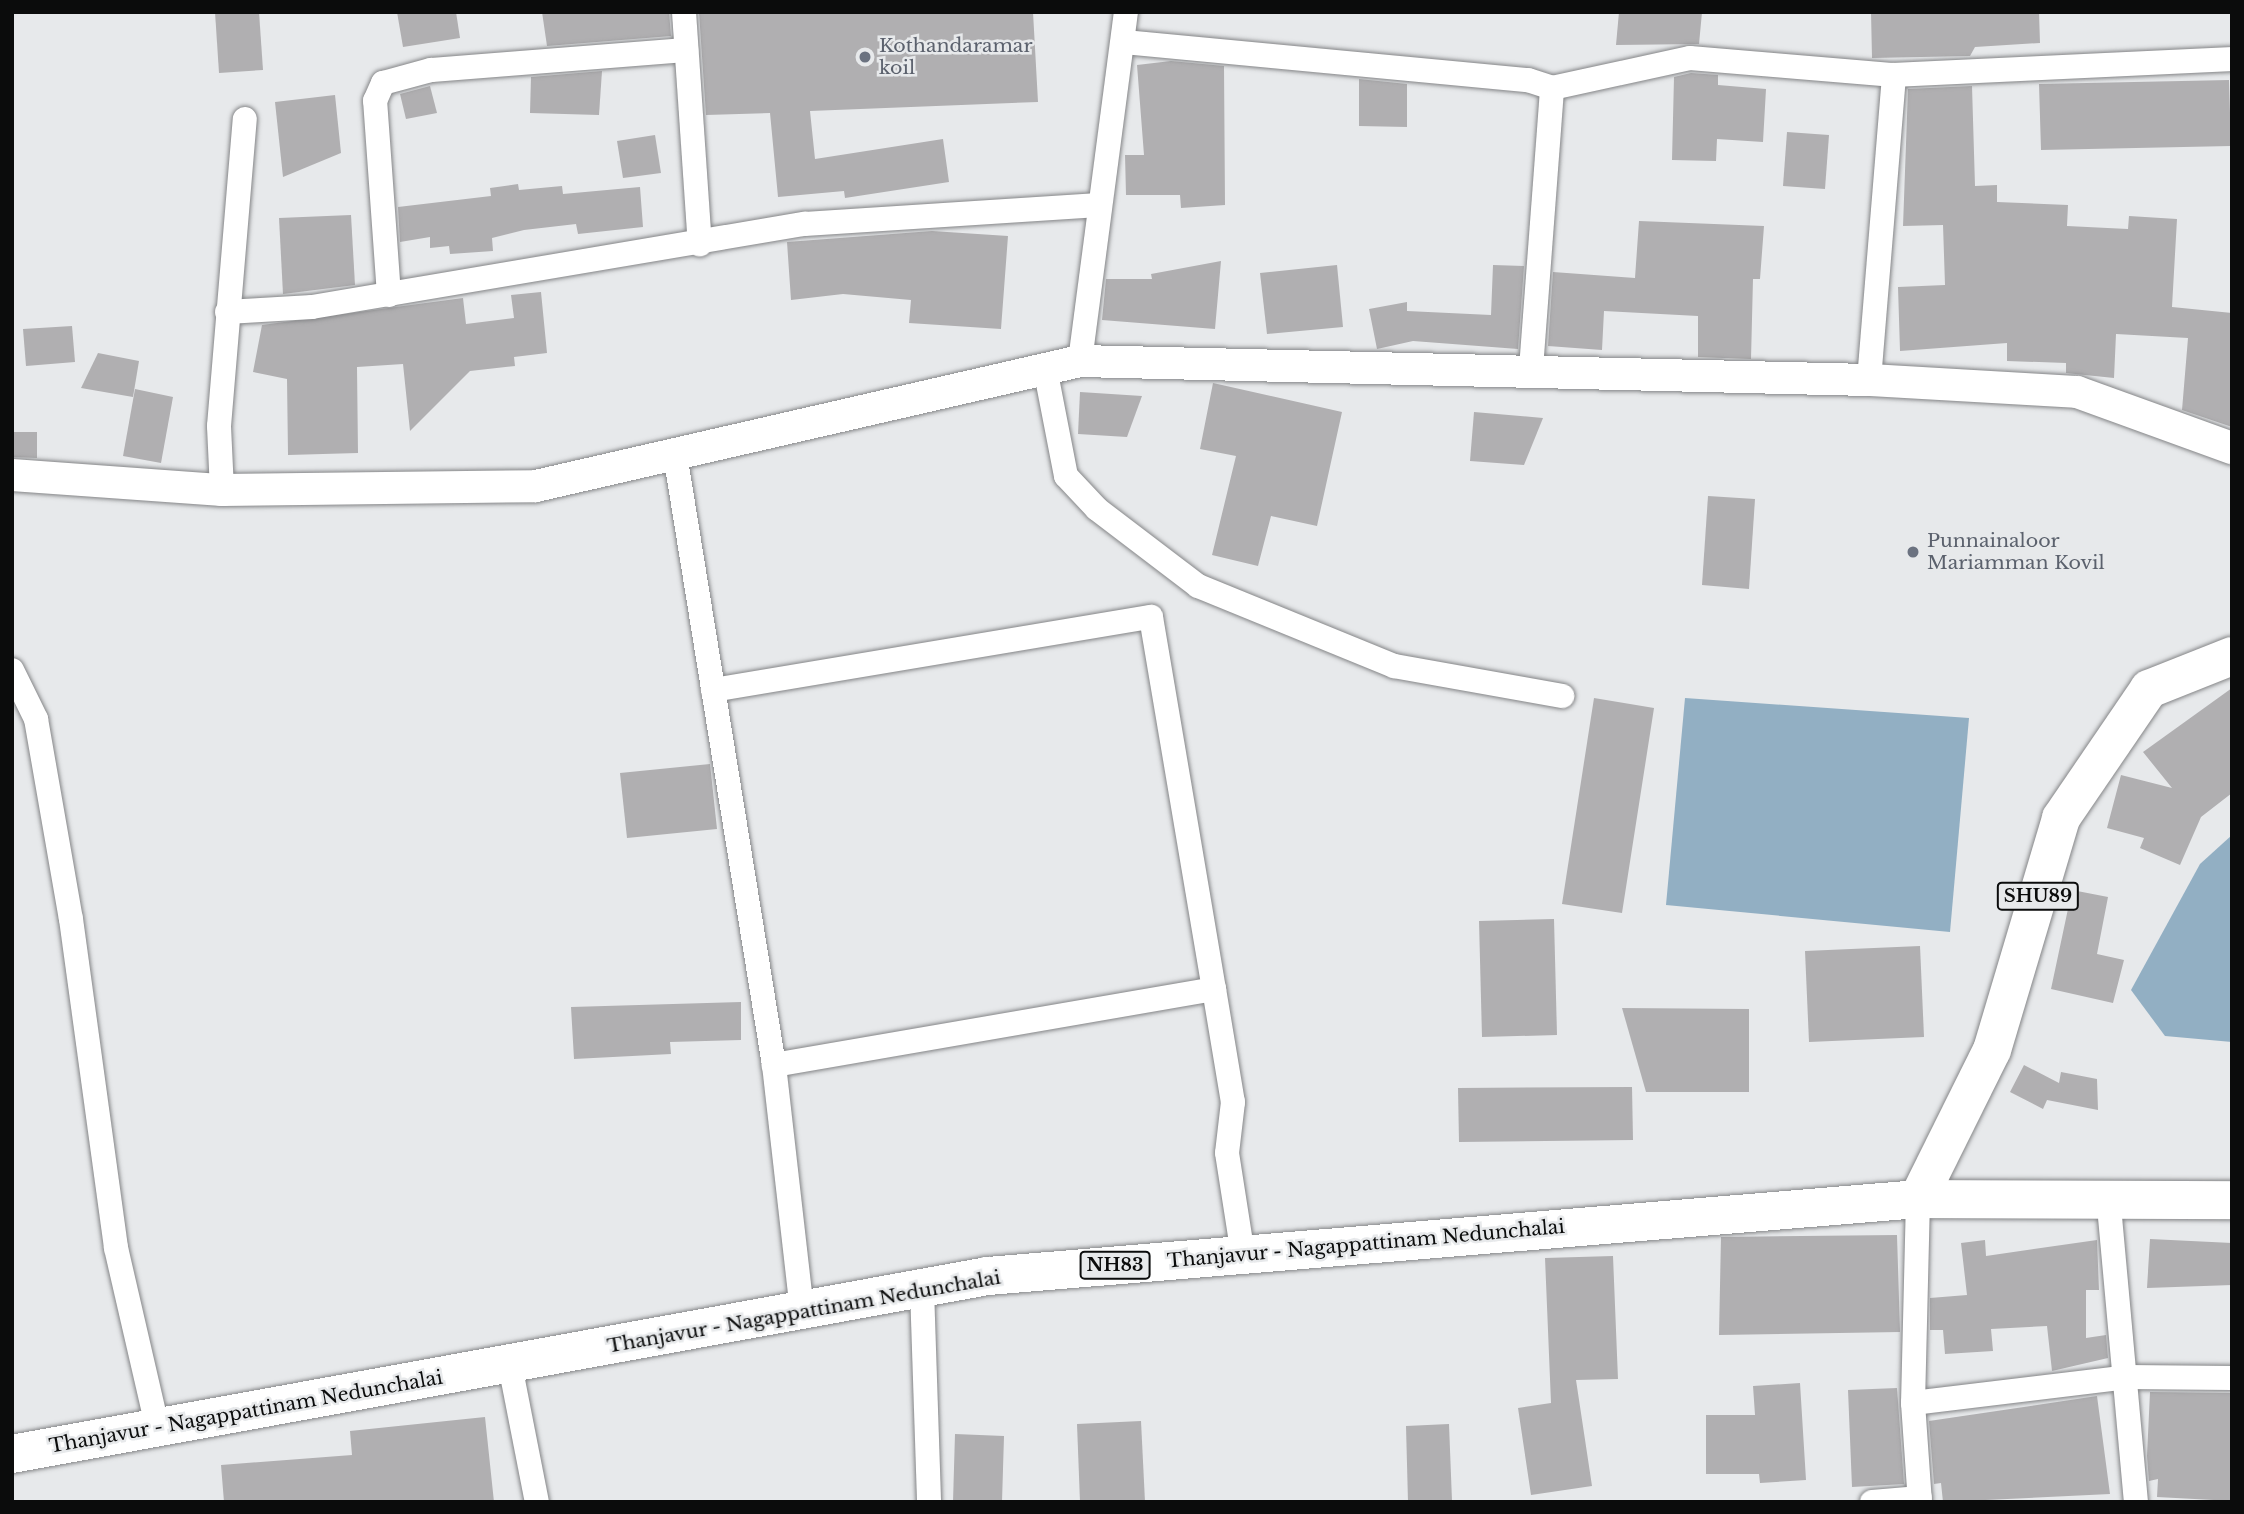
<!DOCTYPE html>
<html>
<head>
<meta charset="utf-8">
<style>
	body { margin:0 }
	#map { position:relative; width:2244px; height:1514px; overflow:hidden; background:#e7e9eb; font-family:"Libre Baskerville",serif }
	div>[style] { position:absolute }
	.water>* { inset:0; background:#92afc3 }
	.building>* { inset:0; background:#b0afb1 }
	.roads { filter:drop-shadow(0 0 2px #848587) drop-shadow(0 0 2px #848587) }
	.minor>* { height:24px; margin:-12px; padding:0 12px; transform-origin:12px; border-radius:12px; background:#fff }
	.tertiary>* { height:32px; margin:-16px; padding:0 16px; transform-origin:16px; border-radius:16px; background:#fff }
	.primary>* { height:38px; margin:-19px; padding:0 19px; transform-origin:19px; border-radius:19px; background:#fff }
	.trunk>* { height:38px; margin:-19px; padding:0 19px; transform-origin:19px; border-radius:19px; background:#fff }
	.dots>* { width:19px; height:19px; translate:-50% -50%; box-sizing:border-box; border:4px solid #e7e9eb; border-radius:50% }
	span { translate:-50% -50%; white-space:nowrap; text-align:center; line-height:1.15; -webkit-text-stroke:5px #e7e9eb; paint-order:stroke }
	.shield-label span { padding:2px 5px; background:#e7e9eb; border:2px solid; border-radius:5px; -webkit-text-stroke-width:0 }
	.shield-label { font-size:18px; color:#0b0c0c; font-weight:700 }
	.worship-label { font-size:19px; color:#5b616d }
	.left { translate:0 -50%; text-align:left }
	.street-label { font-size:19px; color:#0b0c0c }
	.frame { position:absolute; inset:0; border:14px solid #0b0c0c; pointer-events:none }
</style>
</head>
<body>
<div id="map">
	<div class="water">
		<div style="clip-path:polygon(1685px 698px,1969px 718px,1950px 932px,1666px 905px)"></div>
		<div style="clip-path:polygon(2232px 835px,2232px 1042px,2165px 1036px,2131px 990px,2200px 864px)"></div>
	</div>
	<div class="building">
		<div style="clip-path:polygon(215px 12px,259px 12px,263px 70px,219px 73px)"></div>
		<div style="clip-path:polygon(397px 12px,456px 12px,460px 38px,403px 47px)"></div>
		<div style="clip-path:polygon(542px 12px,669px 12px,671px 36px,547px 46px)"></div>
		<div style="clip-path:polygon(699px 12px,1033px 12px,1038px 102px,810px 111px,815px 159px,943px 139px,949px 182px,845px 198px,844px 191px,778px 197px,770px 113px,706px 115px)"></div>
		<div style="clip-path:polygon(1619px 12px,1702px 12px,1699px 44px,1616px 45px)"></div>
		<div style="clip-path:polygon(1871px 12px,2039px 12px,2040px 43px,1975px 47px,1970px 56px,1872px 58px)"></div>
		<div style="clip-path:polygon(1171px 61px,1224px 66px,1225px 205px,1181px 208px,1180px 195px,1126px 195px,1125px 155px,1144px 155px,1137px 65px)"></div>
		<div style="clip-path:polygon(602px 71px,599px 115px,530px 113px,531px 77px)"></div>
		<div style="clip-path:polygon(1691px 73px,1718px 75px,1718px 85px,1766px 89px,1763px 142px,1717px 139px,1716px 161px,1672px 160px,1674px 77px)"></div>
		<div style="clip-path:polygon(1359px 79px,1407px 84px,1407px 127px,1359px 126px)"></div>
		<div style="clip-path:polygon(2229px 80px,2231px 146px,2041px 150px,2039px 84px)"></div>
		<div style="clip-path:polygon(430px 86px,437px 113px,406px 119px,400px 94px)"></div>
		<div style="clip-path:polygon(1972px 86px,1975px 186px,1997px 185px,1997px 202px,2068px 205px,2067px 226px,2128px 229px,2129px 216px,2177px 219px,2172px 307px,2232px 313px,2232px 427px,2182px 410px,2188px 338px,2116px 334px,2114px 378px,2066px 373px,2066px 363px,2007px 361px,2007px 343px,1900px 351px,1898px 287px,1945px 285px,1943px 225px,1903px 226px,1908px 89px)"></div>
		<div style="clip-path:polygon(335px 95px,341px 153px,283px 177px,275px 102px)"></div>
		<div style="clip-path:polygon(1787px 132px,1829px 135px,1825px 189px,1783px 186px)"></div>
		<div style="clip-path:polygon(655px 135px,661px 173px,623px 178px,617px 141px)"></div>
		<div style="clip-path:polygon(518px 184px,519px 190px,562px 186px,563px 194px,640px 187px,643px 227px,578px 234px,576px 224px,524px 230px,492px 238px,493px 251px,450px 254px,449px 246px,430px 248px,430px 237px,400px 242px,398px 207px,491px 196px,490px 188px)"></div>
		<div style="clip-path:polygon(351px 215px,355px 285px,283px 294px,279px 218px)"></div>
		<div style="clip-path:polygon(1639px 221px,1764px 226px,1760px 279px,1753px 279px,1751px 359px,1698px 357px,1698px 316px,1604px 311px,1602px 350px,1548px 346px,1553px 272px,1635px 278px)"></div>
		<div style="clip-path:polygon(932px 231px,1008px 236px,1001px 329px,909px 323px,911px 300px,843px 294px,791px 300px,787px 242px)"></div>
		<div style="clip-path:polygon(1221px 261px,1215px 329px,1102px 320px,1106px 279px,1152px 279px,1151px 274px)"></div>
		<div style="clip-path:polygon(1337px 265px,1343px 327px,1267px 334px,1260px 273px)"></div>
		<div style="clip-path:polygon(1493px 265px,1524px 266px,1518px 349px,1413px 341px,1377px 349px,1369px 309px,1407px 302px,1407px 311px,1491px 315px)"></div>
		<div style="clip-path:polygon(541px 292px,547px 353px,514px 357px,515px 366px,470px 371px,410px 431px,403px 364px,357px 367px,358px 453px,288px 455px,287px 379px,253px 372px,262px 325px,463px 298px,466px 324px,514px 318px,511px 295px)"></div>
		<div style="clip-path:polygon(72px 326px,75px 362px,26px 366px,23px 329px)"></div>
		<div style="clip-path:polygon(98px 353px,139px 361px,133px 397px,81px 388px)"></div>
		<div style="clip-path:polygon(1213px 383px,1342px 412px,1317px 526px,1271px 516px,1258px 566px,1212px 555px,1236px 456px,1200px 449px)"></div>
		<div style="clip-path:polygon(135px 389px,173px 397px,161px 463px,123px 456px)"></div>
		<div style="clip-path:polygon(1080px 392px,1142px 396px,1127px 437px,1078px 434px)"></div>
		<div style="clip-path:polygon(1474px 412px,1543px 418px,1524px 465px,1470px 461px)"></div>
		<div style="clip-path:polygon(12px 432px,37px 432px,37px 458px,12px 457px)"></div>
		<div style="clip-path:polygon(1708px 496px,1755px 499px,1749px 589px,1702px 585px)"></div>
		<div style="clip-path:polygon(2232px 688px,2232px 793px,2201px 817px,2180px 865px,2140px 848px,2144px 838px,2107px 828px,2121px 775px,2172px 788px,2143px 752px)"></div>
		<div style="clip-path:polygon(1594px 698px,1654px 708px,1622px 913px,1562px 904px)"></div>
		<div style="clip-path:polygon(710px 764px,717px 829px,627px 838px,620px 773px)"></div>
		<div style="clip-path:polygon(2072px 890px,2108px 897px,2097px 954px,2124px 960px,2113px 1003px,2051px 989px)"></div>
		<div style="clip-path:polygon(1554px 919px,1557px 1035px,1482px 1037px,1479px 921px)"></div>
		<div style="clip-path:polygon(1920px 946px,1924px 1037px,1809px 1042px,1805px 951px)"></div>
		<div style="clip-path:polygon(741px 1002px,741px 1040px,670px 1042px,671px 1054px,574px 1059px,571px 1007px)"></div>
		<div style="clip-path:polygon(1622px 1008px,1749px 1009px,1749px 1092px,1646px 1092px)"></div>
		<div style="clip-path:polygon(2024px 1065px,2059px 1083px,2061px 1072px,2097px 1079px,2098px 1110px,2047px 1100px,2043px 1109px,2010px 1092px)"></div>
		<div style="clip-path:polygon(1632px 1087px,1633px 1140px,1459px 1142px,1458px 1088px)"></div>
		<div style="clip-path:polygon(1897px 1235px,1900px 1332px,1719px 1335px,1721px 1237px)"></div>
		<div style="clip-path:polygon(2150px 1239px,2232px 1243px,2232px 1285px,2147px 1288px)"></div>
		<div style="clip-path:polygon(1985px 1240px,1986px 1256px,2097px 1240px,2099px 1290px,2086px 1290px,2086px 1338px,2106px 1335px,2108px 1358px,2052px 1371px,2047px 1326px,1991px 1329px,1993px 1351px,1945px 1354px,1943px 1330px,1930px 1330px,1930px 1298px,1967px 1295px,1961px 1243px)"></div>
		<div style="clip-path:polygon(1613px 1256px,1618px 1379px,1576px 1380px,1592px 1486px,1531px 1495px,1518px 1408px,1551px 1403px,1545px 1258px)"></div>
		<div style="clip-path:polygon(1800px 1383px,1806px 1480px,1760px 1483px,1759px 1474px,1706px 1474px,1706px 1415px,1755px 1415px,1753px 1386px)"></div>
		<div style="clip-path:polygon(1897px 1388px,1904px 1484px,1852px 1487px,1848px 1390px)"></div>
		<div style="clip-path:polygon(2150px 1392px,2232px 1393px,2232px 1501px,2157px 1497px,2158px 1479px,2149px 1481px,2147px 1456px)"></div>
		<div style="clip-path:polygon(2097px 1396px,2110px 1494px,1943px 1502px,1941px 1483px,1934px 1484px,1929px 1421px)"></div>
		<div style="clip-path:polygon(485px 1417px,494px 1502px,224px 1502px,221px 1465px,352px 1455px,350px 1431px)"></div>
		<div style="clip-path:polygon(1141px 1421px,1145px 1502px,1080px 1502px,1077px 1424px)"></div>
		<div style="clip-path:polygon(1449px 1424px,1452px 1501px,1408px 1502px,1406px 1426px)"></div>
		<div style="clip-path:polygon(955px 1434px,1004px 1436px,1002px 1502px,953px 1502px)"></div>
	</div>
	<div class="roads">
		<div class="minor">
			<div style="left:684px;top:12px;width:233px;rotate:86.1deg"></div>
			<div style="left:1124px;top:42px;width:406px;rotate:5.4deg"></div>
			<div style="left:1528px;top:80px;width:25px;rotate:18deg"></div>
			<div style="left:1552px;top:88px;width:141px;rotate:-12.3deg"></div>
			<div style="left:1690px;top:58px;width:205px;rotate:4.8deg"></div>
			<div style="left:389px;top:295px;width:195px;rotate:-94.1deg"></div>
			<div style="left:375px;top:101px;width:20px;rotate:-66deg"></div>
			<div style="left:383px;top:83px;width:50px;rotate:-15.2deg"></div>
			<div style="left:431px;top:70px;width:256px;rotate:-4.5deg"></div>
			<div style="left:227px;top:312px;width:85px;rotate:-3.4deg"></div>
			<div style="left:312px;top:307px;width:500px;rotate:-9.6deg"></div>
			<div style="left:805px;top:224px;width:294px;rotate:-3.7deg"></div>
			<div style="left:1080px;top:361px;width:352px;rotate:-82.5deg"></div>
			<div style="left:1045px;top:368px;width:110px;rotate:79deg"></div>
			<div style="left:1066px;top:476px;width:45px;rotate:46.8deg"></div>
			<div style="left:1097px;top:509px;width:127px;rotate:37.3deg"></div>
			<div style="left:1198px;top:586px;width:212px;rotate:22.2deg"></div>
			<div style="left:1394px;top:666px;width:171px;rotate:10.1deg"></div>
			<div style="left:1531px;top:369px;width:282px;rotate:-85.7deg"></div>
			<div style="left:1869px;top:380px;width:306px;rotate:-85.3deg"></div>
			<div style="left:1894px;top:75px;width:338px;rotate:-2.7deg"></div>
			<div style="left:675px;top:454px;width:619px;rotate:80.8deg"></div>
			<div style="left:774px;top:1065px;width:248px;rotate:83.5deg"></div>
			<div style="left:222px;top:490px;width:64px;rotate:-92.7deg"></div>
			<div style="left:219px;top:426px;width:308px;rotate:-85.2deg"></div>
			<div style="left:12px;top:670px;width:55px;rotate:63.9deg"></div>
			<div style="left:36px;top:719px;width:203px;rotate:80.1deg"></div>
			<div style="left:71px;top:919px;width:332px;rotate:82.2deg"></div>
			<div style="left:116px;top:1248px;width:182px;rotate:77deg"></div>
			<div style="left:713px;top:690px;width:444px;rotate:-9.5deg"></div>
			<div style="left:1151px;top:617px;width:377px;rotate:80.4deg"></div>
			<div style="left:1214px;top:989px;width:447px;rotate:170.2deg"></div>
			<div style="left:1214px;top:989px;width:115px;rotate:80.5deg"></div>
			<div style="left:1233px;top:1102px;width:51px;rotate:96.7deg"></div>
			<div style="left:1227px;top:1153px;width:103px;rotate:81.1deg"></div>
			<div style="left:2108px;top:1195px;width:308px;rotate:84.8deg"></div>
			<div style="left:1918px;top:1199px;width:204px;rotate:91.4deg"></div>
			<div style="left:1913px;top:1403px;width:99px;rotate:86deg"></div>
			<div style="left:922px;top:1289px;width:213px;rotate:88.1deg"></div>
			<div style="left:510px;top:1365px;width:140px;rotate:78.9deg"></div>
			<div style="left:1913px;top:1403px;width:216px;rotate:-6.9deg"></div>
			<div style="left:2127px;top:1377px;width:105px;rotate:0.5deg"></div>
			<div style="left:1872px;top:1502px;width:48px;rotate:-4.8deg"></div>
		</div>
		<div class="tertiary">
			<div style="left:12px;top:475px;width:211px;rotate:4.1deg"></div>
			<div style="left:222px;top:490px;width:314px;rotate:-0.7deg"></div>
			<div style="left:536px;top:486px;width:558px;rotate:-12.94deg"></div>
			<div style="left:1080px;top:361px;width:789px;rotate:1.38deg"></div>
			<div style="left:1869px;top:380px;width:208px;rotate:3.3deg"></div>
			<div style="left:2077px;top:392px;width:165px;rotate:19.9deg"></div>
		</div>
		<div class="primary">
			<div style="left:1918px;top:1199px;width:166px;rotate:-63.6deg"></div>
			<div style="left:1992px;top:1050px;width:242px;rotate:-73.4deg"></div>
			<div style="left:2061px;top:818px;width:156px;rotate:-55.7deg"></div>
			<div style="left:2149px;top:689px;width:89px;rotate:-21.7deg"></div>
		</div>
		<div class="trunk">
			<div style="left:12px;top:1454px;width:992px;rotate:-10.34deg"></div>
			<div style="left:988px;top:1276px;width:933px;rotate:-4.73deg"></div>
			<div style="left:1918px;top:1199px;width:314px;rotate:0.2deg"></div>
		</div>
	</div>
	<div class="dots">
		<div style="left:865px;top:57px;background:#6b7280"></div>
		<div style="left:1913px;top:552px;background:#6b7280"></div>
	</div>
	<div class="shield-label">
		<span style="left:2038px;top:896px">SHU89</span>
		<span style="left:1115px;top:1265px">NH83</span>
	</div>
	<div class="worship-label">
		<span class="left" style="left:879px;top:57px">Kothandaramar<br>koil</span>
		<span class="left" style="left:1927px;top:552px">Punnainaloor<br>Mariamman Kovil</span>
	</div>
	<div class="street-label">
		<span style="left:1366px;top:1244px;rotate:-5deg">Thanjavur - Nagappattinam Nedunchalai</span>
		<span style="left:804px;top:1312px;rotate:-10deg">Thanjavur - Nagappattinam Nedunchalai</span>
		<span style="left:246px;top:1412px;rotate:-10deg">Thanjavur - Nagappattinam Nedunchalai</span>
	</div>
	<div class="frame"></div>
</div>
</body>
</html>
